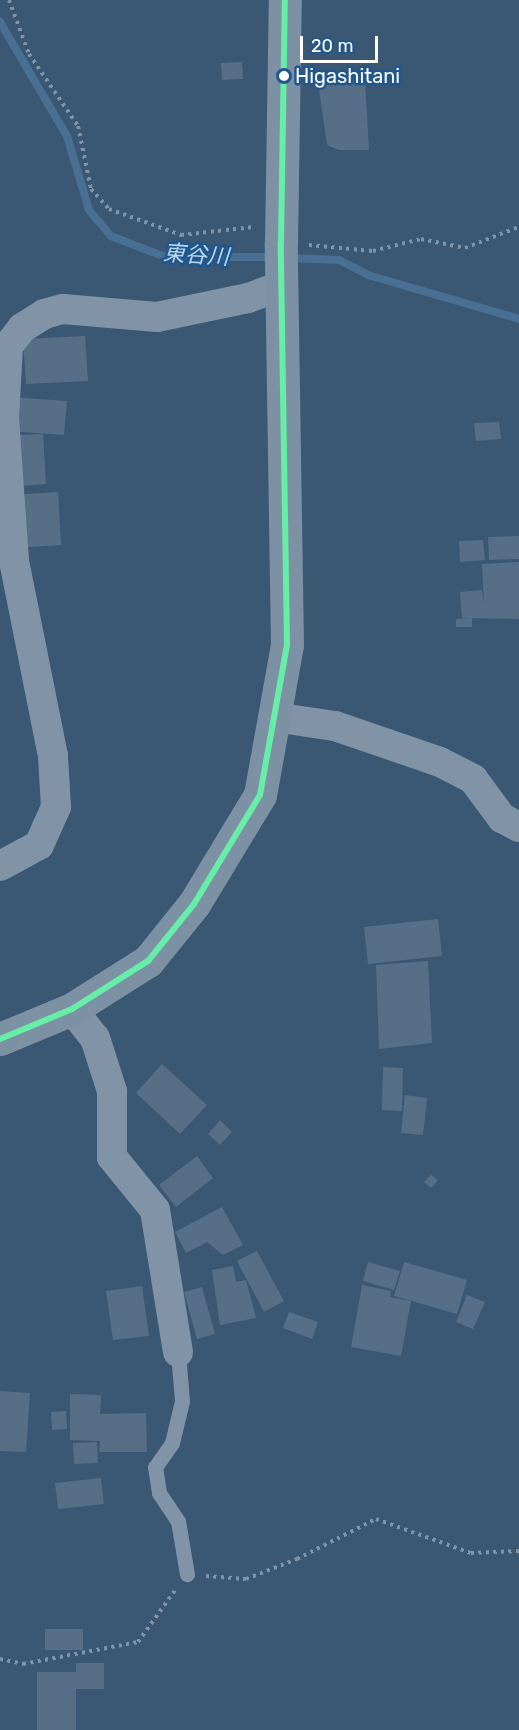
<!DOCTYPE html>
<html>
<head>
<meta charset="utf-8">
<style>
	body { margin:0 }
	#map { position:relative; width:519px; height:1730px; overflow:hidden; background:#3a5774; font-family:Rubik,"Noto Sans JP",sans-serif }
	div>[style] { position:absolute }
	.stream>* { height:8px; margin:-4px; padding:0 4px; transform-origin:4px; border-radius:4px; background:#496f93 }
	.building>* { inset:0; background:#576f86 }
	.path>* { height:4px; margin-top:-2px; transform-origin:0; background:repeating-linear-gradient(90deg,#8194a7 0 3px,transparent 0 7.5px) }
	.service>* { height:15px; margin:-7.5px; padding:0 7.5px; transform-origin:7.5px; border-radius:7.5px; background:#8194a7 }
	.minor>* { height:30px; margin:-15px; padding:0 15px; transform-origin:15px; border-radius:15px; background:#8194a7 }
	.secondary>* { height:33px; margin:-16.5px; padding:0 16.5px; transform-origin:16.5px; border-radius:16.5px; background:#7d91a4 }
	.bus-1>* { height:6px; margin:-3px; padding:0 3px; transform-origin:3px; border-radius:3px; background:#66eda8 }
	.dots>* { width:16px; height:16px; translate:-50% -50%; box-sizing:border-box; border:3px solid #22578c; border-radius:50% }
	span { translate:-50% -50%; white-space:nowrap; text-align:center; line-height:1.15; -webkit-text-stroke:5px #22578c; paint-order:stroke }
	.bus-label { font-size:20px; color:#fff }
	.left { translate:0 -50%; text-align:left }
	.water-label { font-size:22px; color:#bbd8f2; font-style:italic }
	.scale { position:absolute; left:300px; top:36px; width:78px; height:27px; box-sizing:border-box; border:3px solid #fff; border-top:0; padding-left:8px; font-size:18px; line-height:21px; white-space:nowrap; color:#fff; -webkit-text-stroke:4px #22578c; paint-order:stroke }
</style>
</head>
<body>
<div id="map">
	<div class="stream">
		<div style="left:0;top:22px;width:132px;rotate:59.6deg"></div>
		<div style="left:67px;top:136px;width:77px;rotate:73.4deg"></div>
		<div style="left:89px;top:210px;width:34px;rotate:50deg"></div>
		<div style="left:111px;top:236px;width:58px;rotate:21.3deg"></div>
		<div style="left:165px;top:257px;width:107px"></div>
		<div style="left:287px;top:258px;width:52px;rotate:2.2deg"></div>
		<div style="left:339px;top:260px;width:33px;rotate:27deg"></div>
		<div style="left:368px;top:275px;width:157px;rotate:16.2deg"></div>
	</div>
	<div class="building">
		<div style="clip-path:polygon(242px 62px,243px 79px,222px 80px,221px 63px)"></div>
		<div style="clip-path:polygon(365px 80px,369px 150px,339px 150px,327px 145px,318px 83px)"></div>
		<div style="clip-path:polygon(85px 336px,88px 381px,26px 384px,23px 339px)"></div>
		<div style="clip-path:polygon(10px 397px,67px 401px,64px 435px,7px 431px)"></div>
		<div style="clip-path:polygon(499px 422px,501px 439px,476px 441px,474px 423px)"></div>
		<div style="clip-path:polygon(43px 434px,46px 484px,20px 486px,17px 435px)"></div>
		<div style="clip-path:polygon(58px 492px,61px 545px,12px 548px,9px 495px)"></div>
		<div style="clip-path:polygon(519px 536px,519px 559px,489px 560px,488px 537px)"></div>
		<div style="clip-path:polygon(483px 540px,485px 560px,460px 562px,459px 541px)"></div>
		<div style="clip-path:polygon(519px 562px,519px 619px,462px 618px,460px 592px,482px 590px,484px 605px,482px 564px)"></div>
		<div style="clip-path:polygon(472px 618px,472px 627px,456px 627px,456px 619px)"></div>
		<div style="clip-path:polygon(438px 919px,442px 956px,368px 964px,364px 927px)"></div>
		<div style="clip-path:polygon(428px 961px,432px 1043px,379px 1049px,376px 965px)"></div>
		<div style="clip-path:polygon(162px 1064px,207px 1105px,180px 1134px,136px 1093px)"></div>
		<div style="clip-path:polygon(383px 1067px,403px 1068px,402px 1111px,382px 1110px)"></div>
		<div style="clip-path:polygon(405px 1095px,427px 1098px,423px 1135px,401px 1133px)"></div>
		<div style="clip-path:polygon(220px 1120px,232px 1132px,220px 1145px,208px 1134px)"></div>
		<div style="clip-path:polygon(197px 1156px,213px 1178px,176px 1207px,159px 1185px)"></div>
		<div style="clip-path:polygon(431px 1175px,438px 1180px,431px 1188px,424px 1182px)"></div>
		<div style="clip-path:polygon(222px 1207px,243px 1245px,223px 1255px,207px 1242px,186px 1253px,175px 1232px)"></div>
		<div style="clip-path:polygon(257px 1251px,284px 1301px,264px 1312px,237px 1261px)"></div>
		<div style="clip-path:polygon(368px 1262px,400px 1271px,394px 1290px,363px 1281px)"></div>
		<div style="clip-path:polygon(404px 1262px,467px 1280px,457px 1314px,394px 1296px)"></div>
		<div style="clip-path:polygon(233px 1266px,236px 1282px,246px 1280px,256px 1318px,220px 1325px,212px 1270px)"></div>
		<div style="clip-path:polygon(362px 1285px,391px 1291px,390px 1297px,411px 1301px,401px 1356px,351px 1347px)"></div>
		<div style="clip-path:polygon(142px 1286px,149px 1336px,113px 1340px,106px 1291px)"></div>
		<div style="clip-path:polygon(202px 1287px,215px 1334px,197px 1339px,184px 1292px)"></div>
		<div style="clip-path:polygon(467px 1295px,485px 1302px,473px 1329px,456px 1322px)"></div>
		<div style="clip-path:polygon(289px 1312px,318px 1322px,312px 1339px,283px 1328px)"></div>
		<div style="clip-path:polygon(0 1391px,30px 1393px,26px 1452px,0 1451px)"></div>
		<div style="clip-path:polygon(70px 1394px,101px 1395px,100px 1414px,146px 1413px,147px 1452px,99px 1452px,100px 1441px,70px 1440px)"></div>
		<div style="clip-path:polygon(66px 1411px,67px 1429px,52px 1430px,51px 1412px)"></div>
		<div style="clip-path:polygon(97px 1442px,98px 1463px,74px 1464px,73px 1443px)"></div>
		<div style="clip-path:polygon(101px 1478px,104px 1504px,58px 1509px,55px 1483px)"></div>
		<div style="clip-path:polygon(45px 1629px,83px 1629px,83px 1650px,45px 1650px)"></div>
		<div style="clip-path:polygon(76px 1663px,104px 1663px,104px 1689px,76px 1689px,76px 1730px,37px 1730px,37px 1672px,76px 1672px)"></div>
	</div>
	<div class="path">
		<div style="left:9px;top:0;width:58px;rotate:69.7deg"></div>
		<div style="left:29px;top:54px;width:87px;rotate:55.8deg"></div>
		<div style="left:78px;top:126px;width:64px;rotate:78.3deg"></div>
		<div style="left:91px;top:189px;width:27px;rotate:48deg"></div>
		<div style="left:109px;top:209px;width:77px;rotate:19.9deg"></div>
		<div style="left:181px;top:235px;width:73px;rotate:-6.3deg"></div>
		<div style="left:309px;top:245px;width:64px;rotate:5.4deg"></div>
		<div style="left:373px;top:251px;width:49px;rotate:-14deg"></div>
		<div style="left:421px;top:239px;width:45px;rotate:11.6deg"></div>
		<div style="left:465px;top:248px;width:58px;rotate:-21.3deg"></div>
		<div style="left:206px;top:1576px;width:40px;rotate:4.3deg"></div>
		<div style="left:246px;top:1579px;width:55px;rotate:-21.4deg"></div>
		<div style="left:297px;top:1559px;width:89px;rotate:-26.9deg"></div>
		<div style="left:376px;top:1519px;width:101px;rotate:19.7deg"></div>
		<div style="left:471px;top:1553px;width:48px;rotate:-2.4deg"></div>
		<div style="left:0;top:1659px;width:24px;rotate:12deg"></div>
		<div style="left:23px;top:1664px;width:117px;rotate:-10.8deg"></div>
		<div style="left:138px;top:1642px;width:65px;rotate:-54.4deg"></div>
	</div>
	<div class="service">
		<div style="left:178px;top:1352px;width:49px;rotate:85.3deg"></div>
		<div style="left:182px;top:1401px;width:43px;rotate:103.4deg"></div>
		<div style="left:172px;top:1443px;width:29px;rotate:125deg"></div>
		<div style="left:155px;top:1467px;width:26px;rotate:81deg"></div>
		<div style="left:159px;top:1493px;width:34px;rotate:56deg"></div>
		<div style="left:178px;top:1521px;width:54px;rotate:80.4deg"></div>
	</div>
	<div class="minor">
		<div style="left:274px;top:717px;width:62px;rotate:8.4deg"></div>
		<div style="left:335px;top:726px;width:111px;rotate:18.9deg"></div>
		<div style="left:440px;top:762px;width:37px;rotate:27deg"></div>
		<div style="left:473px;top:779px;width:49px;rotate:53.4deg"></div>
		<div style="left:502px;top:818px;width:19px;rotate:28deg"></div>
		<div style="left:0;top:866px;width:44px;rotate:-28.3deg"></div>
		<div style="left:39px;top:845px;width:42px;rotate:-65.9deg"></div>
		<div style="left:56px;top:807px;width:51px;rotate:-93.4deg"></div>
		<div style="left:53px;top:756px;width:199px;rotate:-101.3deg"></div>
		<div style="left:14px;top:561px;width:143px;rotate:-94deg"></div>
		<div style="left:4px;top:418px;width:72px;rotate:-86.8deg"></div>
		<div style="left:8px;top:346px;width:23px;rotate:-52deg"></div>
		<div style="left:22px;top:328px;width:26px;rotate:-32deg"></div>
		<div style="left:44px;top:314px;width:20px;rotate:-15deg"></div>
		<div style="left:63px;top:309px;width:94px;rotate:4.9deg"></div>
		<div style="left:157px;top:317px;width:93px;rotate:-11.8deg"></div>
		<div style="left:248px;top:298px;width:37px;rotate:-20deg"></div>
		<div style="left:72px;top:1009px;width:37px;rotate:52deg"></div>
		<div style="left:95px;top:1038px;width:56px;rotate:72.2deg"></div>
		<div style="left:112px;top:1091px;width:66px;rotate:90deg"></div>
		<div style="left:112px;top:1157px;width:68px;rotate:50.9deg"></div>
		<div style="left:155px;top:1210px;width:144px;rotate:80.8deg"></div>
	</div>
	<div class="secondary">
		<div style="left:0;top:1039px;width:78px;rotate:-22.6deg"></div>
		<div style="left:72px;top:1009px;width:90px;rotate:-32.3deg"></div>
		<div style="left:148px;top:961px;width:73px;rotate:-51.1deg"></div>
		<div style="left:194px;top:904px;width:127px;rotate:-58.8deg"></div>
		<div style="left:260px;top:795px;width:152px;rotate:-79.8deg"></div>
		<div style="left:287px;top:645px;width:402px;rotate:-90.9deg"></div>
		<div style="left:281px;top:243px;width:243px;rotate:-89.1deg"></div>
	</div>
	<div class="bus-1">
		<div style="left:0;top:1039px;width:78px;rotate:-22.6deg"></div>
		<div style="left:72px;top:1009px;width:90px;rotate:-32.3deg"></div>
		<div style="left:148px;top:961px;width:73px;rotate:-51.1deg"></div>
		<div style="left:194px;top:904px;width:127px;rotate:-58.8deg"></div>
		<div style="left:260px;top:795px;width:152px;rotate:-79.8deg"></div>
		<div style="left:287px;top:645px;width:402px;rotate:-90.9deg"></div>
		<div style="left:281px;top:243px;width:243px;rotate:-89.1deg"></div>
	</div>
	<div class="dots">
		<div style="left:284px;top:76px;background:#fff"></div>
	</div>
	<div class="bus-label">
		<span class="left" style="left:295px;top:76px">Higashitani</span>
	</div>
	<div class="water-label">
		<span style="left:196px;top:255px;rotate:4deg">東谷川</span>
	</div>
	<div class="scale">20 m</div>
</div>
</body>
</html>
